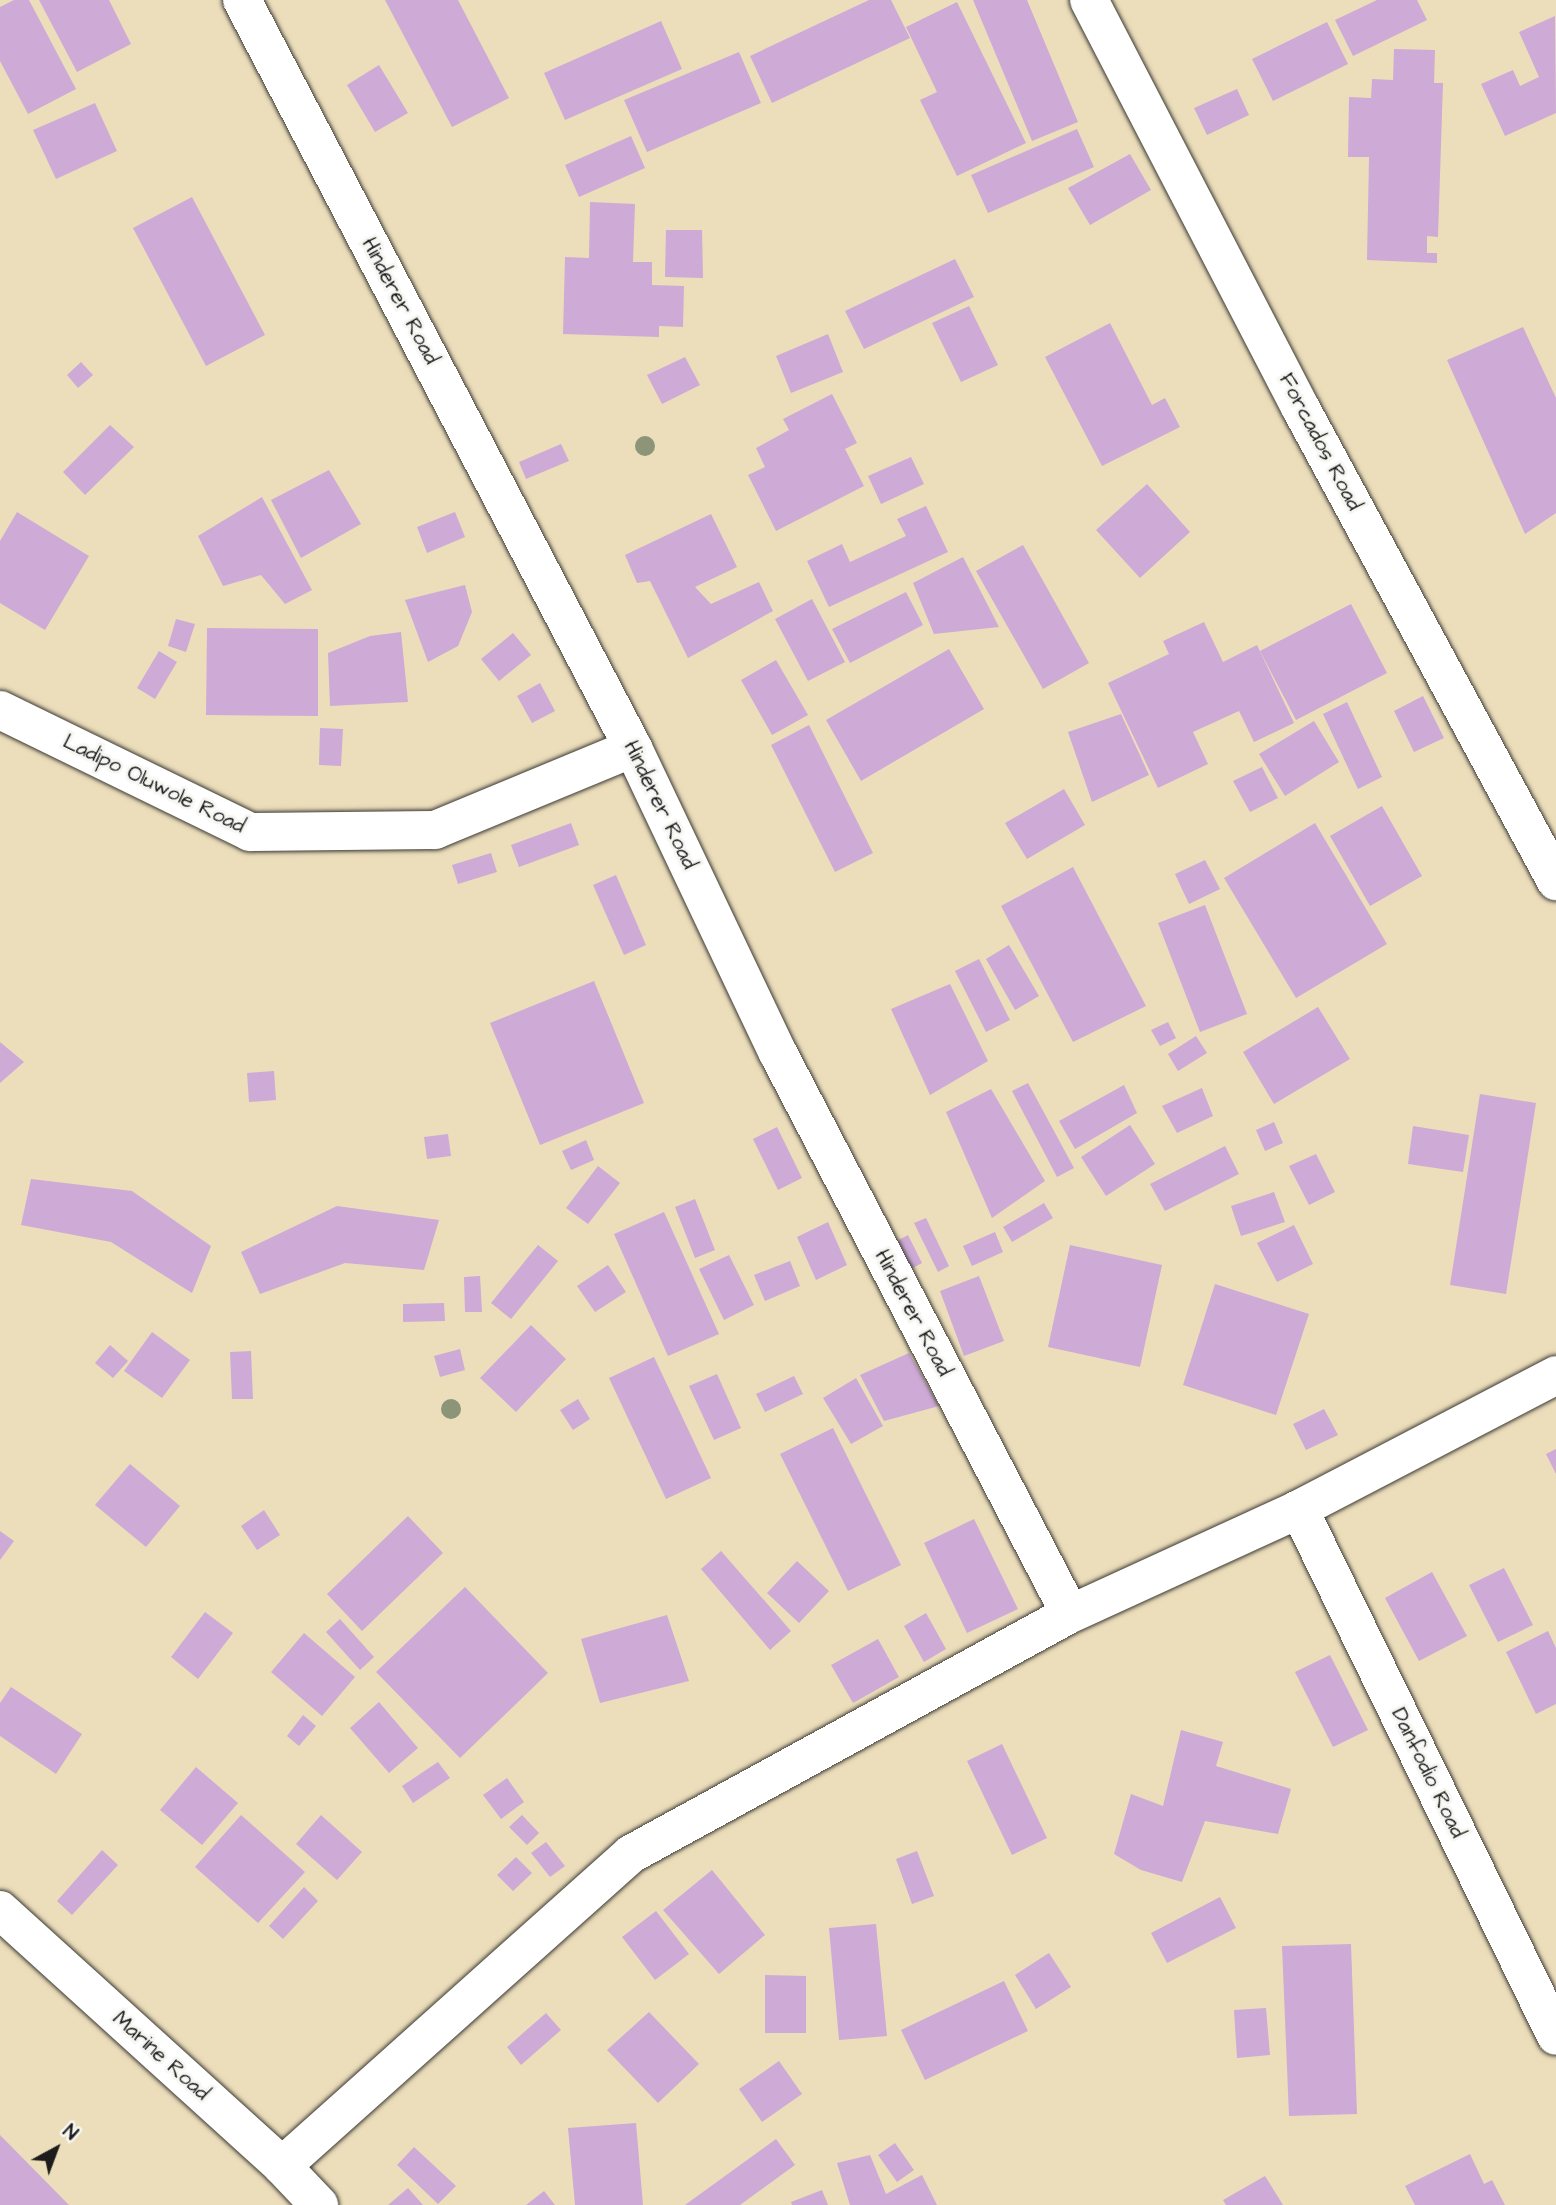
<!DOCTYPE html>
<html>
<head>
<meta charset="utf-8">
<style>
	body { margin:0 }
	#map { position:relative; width:1556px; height:2205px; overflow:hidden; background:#ecdebb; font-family:"Architects Daughter",sans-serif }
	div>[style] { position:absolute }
	.building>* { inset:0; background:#ceaad6 }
	.roads { filter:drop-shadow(0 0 2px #3b3934) drop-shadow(0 0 2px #3b3934) }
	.minor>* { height:38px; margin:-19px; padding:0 19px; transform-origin:19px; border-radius:19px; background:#fff }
	.tertiary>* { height:38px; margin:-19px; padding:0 19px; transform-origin:19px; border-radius:19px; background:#fff }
	.trees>* { width:20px; height:20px; margin:-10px; border-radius:50%; background:#8d9578 }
	span { translate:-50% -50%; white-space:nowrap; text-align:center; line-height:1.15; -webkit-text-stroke:6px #f6f6f2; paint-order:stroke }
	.street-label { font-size:21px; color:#1c1c1c }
	.north { position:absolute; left:21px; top:2114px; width:70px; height:70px; -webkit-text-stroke:5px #f6f6f2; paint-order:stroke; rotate:41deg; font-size:19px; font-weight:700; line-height:28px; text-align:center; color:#1c1c1c }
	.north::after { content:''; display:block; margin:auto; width:24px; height:32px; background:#1c1c1c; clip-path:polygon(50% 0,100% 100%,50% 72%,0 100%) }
</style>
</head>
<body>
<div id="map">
	<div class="building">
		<div style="clip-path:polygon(14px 0,29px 0,76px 89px,28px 114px,0 61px,0 7px)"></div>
		<div style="clip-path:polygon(39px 0,109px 0,131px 44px,77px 72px)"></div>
		<div style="clip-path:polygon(385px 0,458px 0,509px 98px,452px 127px)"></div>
		<div style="clip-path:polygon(869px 0,891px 0,910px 38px,772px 103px,750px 56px)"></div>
		<div style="clip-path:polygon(973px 0,1027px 0,1078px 122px,1032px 141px)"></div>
		<div style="clip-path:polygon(1377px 0,1417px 0,1427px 20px,1353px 56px,1335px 20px)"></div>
		<div style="clip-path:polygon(957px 2px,1026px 143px,957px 176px,920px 100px,937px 92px,906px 27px)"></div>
		<div style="clip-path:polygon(1555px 16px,1556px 113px,1505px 136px,1481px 84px,1513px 70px,1520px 86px,1539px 77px,1519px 32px)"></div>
		<div style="clip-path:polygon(661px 21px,682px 69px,565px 120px,544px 73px)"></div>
		<div style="clip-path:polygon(1327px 22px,1348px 64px,1273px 101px,1252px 59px)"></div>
		<div style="clip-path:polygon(1394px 49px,1435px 50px,1434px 83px,1443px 83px,1438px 237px,1427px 236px,1427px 253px,1437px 253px,1437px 263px,1367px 260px,1369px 157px,1348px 157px,1349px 97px,1371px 98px,1372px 79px,1393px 80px)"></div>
		<div style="clip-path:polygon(739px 52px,761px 103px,647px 152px,624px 100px)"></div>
		<div style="clip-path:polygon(379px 65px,408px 113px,375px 132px,347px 85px)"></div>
		<div style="clip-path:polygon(1237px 89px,1249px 115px,1207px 135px,1194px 108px)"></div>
		<div style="clip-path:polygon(95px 103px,117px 151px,56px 179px,33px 130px)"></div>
		<div style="clip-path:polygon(1077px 129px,1094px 167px,988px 213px,971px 175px)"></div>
		<div style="clip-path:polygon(631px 136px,645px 168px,579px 197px,565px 165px)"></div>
		<div style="clip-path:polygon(1130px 154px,1151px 190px,1090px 225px,1068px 188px)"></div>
		<div style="clip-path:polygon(192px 197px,265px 335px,206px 366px,133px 228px)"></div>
		<div style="clip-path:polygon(590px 202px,635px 204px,633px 262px,652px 262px,652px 285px,684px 286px,683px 327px,659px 326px,659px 337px,563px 334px,565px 257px,589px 258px)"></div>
		<div style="clip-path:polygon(666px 230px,702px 230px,703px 278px,665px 277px)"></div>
		<div style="clip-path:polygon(955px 259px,974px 297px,864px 349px,845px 311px)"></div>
		<div style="clip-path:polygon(969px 306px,998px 365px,961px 382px,932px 323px)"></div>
		<div style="clip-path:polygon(1110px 323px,1152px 405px,1165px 398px,1180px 427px,1102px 466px,1045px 357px)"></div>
		<div style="clip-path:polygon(1523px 327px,1556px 398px,1556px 513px,1525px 534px,1447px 360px)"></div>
		<div style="clip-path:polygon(828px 334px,843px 372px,791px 393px,776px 356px)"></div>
		<div style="clip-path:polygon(685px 357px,700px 385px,662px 404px,647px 375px)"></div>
		<div style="clip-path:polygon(81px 362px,93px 375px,78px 388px,67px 375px)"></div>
		<div style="clip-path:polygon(832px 394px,857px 443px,845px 449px,864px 486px,776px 531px,748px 475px,765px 467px,756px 448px,789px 430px,783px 419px)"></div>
		<div style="clip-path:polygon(110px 425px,134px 447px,85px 495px,63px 472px)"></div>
		<div style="clip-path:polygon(561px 444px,569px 461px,526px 479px,519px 462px)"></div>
		<div style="clip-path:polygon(911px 457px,924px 484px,881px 504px,868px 476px)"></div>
		<div style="clip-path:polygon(329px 470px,361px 524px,301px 558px,271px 500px)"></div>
		<div style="clip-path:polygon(1147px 484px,1190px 532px,1140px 578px,1096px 530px)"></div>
		<div style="clip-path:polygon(262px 497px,312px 590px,285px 604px,261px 575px,223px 586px,198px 536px)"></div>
		<div style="clip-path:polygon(926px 506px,948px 552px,829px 607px,807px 561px,842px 544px,850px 562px,906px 536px,897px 519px)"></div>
		<div style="clip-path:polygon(17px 512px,89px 556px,45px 630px,0 603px,0 541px)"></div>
		<div style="clip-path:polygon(455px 512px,465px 537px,427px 553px,417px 527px)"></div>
		<div style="clip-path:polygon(711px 514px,737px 567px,695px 587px,711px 604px,759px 582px,773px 611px,688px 658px,650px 581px,637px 583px,625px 555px)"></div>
		<div style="clip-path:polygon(1023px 545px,1089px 663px,1043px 689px,976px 571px)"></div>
		<div style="clip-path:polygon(963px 557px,999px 627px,934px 634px,913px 583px)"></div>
		<div style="clip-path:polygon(465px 585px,472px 612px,458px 646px,428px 662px,405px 600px)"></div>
		<div style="clip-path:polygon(906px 592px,923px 625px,850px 663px,832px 629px)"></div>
		<div style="clip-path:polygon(812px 599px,845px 662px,808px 681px,775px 619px)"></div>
		<div style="clip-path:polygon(1351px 604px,1387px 673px,1296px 720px,1260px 651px)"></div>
		<div style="clip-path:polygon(176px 619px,195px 624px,186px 652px,168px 646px)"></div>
		<div style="clip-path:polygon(1204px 622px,1223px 662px,1257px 645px,1294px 723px,1254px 742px,1239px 711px,1193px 732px,1208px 764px,1158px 788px,1108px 683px,1169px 654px,1163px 641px)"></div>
		<div style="clip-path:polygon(207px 628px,318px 629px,318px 716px,206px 715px)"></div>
		<div style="clip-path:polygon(401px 632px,408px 702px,330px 706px,328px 653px,370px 636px)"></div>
		<div style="clip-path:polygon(513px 633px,531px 655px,499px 681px,481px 659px)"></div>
		<div style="clip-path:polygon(949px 649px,984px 709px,861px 781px,826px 720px)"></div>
		<div style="clip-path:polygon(159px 651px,177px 662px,155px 699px,137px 688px)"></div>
		<div style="clip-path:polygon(776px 660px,808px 715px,772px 735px,741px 680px)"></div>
		<div style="clip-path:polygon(540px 683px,555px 711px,532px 723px,517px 696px)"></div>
		<div style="clip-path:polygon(1423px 696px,1444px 738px,1414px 752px,1394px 711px)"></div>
		<div style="clip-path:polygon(1347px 702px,1382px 777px,1358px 789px,1323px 714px)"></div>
		<div style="clip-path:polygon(1121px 714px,1149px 775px,1092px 802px,1068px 732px)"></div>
		<div style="clip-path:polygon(1314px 721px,1339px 762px,1285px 796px,1259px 754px)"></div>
		<div style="clip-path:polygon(809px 725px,873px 853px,835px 872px,771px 745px)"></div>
		<div style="clip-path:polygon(320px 728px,343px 729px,341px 766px,319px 765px)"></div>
		<div style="clip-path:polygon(1262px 767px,1278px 798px,1250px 812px,1233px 781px)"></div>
		<div style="clip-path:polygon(1064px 789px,1085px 825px,1027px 859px,1005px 823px)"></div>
		<div style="clip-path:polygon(1382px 806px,1422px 876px,1370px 906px,1330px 836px)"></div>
		<div style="clip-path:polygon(571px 823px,579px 845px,519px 867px,511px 845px)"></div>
		<div style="clip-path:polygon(1315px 823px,1387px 944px,1296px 998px,1224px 878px)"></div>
		<div style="clip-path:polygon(491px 853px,497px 872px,458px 884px,452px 865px)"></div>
		<div style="clip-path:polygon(1205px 860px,1220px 889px,1189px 904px,1175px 874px)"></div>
		<div style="clip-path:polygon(1073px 867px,1146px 1006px,1073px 1042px,1001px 906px)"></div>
		<div style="clip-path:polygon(616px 875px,646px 945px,624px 955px,593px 885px)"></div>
		<div style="clip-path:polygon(1205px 905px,1247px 1014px,1200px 1032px,1158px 923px)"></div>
		<div style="clip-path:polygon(1009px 945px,1039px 996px,1015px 1010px,986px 959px)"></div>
		<div style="clip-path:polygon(979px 959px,1010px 1020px,986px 1032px,955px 971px)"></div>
		<div style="clip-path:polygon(594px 981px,644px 1103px,540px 1145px,490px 1023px)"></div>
		<div style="clip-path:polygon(950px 984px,988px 1061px,930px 1095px,891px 1009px)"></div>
		<div style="clip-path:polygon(1318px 1007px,1350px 1059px,1274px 1104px,1243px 1052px)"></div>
		<div style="clip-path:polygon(1168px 1022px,1176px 1038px,1160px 1046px,1151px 1030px)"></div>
		<div style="clip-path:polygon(1196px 1036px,1207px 1053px,1178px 1071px,1168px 1054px)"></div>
		<div style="clip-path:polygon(0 1042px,24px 1062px,0 1083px)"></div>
		<div style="clip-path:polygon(274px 1071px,276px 1100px,249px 1102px,247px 1073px)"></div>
		<div style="clip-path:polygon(1028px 1083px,1074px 1168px,1057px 1177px,1012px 1091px)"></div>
		<div style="clip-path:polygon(1124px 1085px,1137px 1113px,1075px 1149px,1059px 1121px)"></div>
		<div style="clip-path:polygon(1202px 1088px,1213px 1116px,1177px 1133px,1162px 1106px)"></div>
		<div style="clip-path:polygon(991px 1089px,1045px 1181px,992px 1218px,946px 1112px)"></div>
		<div style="clip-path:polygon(1480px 1094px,1536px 1103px,1506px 1294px,1450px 1285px)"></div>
		<div style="clip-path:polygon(1274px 1122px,1283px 1143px,1265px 1151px,1256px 1130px)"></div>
		<div style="clip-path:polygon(1130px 1125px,1155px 1164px,1106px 1196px,1081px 1157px)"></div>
		<div style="clip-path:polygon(1413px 1126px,1469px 1135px,1463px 1172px,1408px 1164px)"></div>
		<div style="clip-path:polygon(777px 1127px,802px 1178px,778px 1190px,753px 1139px)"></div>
		<div style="clip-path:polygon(448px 1134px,451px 1156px,427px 1159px,424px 1137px)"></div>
		<div style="clip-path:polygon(586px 1140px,594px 1160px,571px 1170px,562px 1151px)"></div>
		<div style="clip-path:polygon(1225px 1146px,1239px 1174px,1165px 1211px,1150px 1184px)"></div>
		<div style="clip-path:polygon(1316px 1154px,1335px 1192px,1309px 1205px,1289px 1166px)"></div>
		<div style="clip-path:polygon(598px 1166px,620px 1183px,588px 1224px,566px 1208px)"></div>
		<div style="clip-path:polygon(31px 1179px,132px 1191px,211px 1246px,192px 1293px,111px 1242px,21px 1225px)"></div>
		<div style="clip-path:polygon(1274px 1192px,1285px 1222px,1241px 1236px,1231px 1206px)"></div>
		<div style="clip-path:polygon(695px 1199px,715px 1250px,695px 1258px,675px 1207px)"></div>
		<div style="clip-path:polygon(1044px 1203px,1053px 1218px,1012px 1242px,1003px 1227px)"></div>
		<div style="clip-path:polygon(337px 1206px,439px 1220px,424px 1270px,345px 1263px,260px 1294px,241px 1252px)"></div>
		<div style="clip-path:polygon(664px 1212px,719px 1334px,668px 1356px,614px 1234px)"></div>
		<div style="clip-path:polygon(926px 1218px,949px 1266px,938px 1272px,914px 1223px)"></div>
		<div style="clip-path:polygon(828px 1222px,847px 1265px,816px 1280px,797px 1237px)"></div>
		<div style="clip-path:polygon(1294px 1225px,1313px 1264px,1277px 1282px,1257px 1243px)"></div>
		<div style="clip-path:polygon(995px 1232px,1003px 1252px,972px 1266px,963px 1246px)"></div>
		<div style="clip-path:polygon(908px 1235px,922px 1263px,911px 1269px,897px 1241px)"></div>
		<div style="clip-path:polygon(538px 1245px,558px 1261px,511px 1319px,491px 1303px)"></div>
		<div style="clip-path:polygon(1070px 1245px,1162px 1265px,1140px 1367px,1048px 1347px)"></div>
		<div style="clip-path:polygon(729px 1255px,754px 1305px,724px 1320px,699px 1269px)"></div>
		<div style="clip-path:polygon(790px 1261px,800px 1286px,765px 1301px,754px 1275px)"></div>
		<div style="clip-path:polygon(608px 1265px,626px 1292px,595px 1312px,577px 1286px)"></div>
		<div style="clip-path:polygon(480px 1276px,482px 1312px,465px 1312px,464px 1277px)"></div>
		<div style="clip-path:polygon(979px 1276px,1004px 1341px,964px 1356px,940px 1291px)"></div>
		<div style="clip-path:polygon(1215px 1284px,1309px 1314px,1276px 1415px,1183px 1385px)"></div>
		<div style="clip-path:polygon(444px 1303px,445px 1321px,403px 1322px,403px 1304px)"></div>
		<div style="clip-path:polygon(531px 1325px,566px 1359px,516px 1412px,480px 1378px)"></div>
		<div style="clip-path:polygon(152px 1332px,190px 1360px,162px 1398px,124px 1371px)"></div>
		<div style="clip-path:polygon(110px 1345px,128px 1361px,113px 1378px,95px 1363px)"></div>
		<div style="clip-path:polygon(460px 1349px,465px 1370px,440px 1377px,434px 1356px)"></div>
		<div style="clip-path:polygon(251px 1351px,253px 1399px,232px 1399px,230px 1352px)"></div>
		<div style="clip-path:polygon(909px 1353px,939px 1406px,884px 1421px,860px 1375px)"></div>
		<div style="clip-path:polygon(654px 1357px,711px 1478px,666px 1499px,609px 1378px)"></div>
		<div style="clip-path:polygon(717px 1374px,741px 1428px,714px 1440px,689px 1386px)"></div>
		<div style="clip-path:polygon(794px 1376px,803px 1394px,765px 1412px,756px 1394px)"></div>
		<div style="clip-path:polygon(856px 1378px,883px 1426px,851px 1444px,823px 1398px)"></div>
		<div style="clip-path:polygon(578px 1399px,590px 1419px,573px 1430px,560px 1410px)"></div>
		<div style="clip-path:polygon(1324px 1409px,1338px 1435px,1306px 1450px,1293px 1424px)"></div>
		<div style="clip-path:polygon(833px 1428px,901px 1565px,848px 1591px,780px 1454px)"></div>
		<div style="clip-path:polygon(1556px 1449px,1556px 1474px,1546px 1454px)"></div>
		<div style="clip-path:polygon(130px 1464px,180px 1506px,146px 1547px,95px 1505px)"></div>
		<div style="clip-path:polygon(264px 1510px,280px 1535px,257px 1550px,241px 1526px)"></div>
		<div style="clip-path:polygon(408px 1516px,443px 1553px,362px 1631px,327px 1594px)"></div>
		<div style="clip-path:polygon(974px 1519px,1018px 1609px,967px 1633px,924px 1543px)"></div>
		<div style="clip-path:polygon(0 1531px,14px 1541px,0 1560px)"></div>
		<div style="clip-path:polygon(721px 1551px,791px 1631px,770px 1650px,701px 1569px)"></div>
		<div style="clip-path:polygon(797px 1561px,829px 1591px,799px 1623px,767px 1593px)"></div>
		<div style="clip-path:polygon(1504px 1568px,1533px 1625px,1498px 1642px,1469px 1585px)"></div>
		<div style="clip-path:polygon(1432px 1572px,1467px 1636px,1419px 1661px,1385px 1598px)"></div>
		<div style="clip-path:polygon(465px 1587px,548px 1673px,460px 1758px,376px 1672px)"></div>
		<div style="clip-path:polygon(205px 1612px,233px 1633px,198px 1679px,171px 1657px)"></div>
		<div style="clip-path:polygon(926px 1613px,946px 1649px,924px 1662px,904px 1626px)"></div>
		<div style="clip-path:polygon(667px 1615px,689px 1681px,600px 1703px,581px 1639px)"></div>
		<div style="clip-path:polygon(340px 1619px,374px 1657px,360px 1670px,326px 1632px)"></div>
		<div style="clip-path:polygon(1548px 1631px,1556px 1648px,1556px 1704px,1536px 1714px,1506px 1652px)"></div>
		<div style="clip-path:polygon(304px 1633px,355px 1677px,322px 1716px,271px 1672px)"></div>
		<div style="clip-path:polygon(878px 1639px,899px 1677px,853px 1703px,831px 1665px)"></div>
		<div style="clip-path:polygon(1330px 1655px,1368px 1730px,1333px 1747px,1295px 1672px)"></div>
		<div style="clip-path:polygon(11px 1687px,82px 1734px,56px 1774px,0 1736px,0 1703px)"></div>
		<div style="clip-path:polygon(379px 1702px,418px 1748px,389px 1773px,350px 1728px)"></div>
		<div style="clip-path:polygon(303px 1715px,316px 1726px,299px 1746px,287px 1736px)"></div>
		<div style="clip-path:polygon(1181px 1730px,1223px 1742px,1216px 1766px,1291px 1789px,1278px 1834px,1205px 1821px,1182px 1882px,1141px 1870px,1114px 1854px,1131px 1794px,1163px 1806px)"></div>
		<div style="clip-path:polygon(1002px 1744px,1047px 1838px,1012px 1855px,967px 1761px)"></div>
		<div style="clip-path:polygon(438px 1762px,450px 1778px,413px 1803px,402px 1786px)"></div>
		<div style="clip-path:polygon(196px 1767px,238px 1803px,202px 1845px,160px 1810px)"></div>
		<div style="clip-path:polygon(507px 1778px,524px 1802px,501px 1819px,483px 1795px)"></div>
		<div style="clip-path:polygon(241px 1815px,305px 1872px,258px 1923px,195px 1867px)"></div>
		<div style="clip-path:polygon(321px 1815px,362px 1852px,337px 1880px,296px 1844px)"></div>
		<div style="clip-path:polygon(522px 1815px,539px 1833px,527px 1845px,509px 1827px)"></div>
		<div style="clip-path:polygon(546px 1842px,565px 1866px,550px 1877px,531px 1853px)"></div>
		<div style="clip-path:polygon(102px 1850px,118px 1865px,72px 1915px,57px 1901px)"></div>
		<div style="clip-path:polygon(917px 1851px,934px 1896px,912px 1904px,896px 1859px)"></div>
		<div style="clip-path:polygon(516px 1857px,532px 1873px,513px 1891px,497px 1875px)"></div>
		<div style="clip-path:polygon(712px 1870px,765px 1935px,719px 1974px,663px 1910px)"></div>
		<div style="clip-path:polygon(304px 1887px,318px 1901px,283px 1939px,269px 1926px)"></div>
		<div style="clip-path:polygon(1220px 1897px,1236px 1928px,1167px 1963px,1151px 1933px)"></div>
		<div style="clip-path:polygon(656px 1911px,689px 1954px,655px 1980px,622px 1937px)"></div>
		<div style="clip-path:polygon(876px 1924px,887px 2036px,839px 2040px,829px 1928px)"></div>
		<div style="clip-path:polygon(1351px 1944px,1357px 2114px,1289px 2116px,1282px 1946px)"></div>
		<div style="clip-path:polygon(1049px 1953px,1071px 1987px,1036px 2009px,1015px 1975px)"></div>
		<div style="clip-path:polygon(765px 1975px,806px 1976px,806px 2033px,765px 2033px)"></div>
		<div style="clip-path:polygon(1004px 1981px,1028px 2031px,925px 2080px,901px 2030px)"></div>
		<div style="clip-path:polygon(1266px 2008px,1270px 2055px,1237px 2058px,1234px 2010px)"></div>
		<div style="clip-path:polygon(649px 2012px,699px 2064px,658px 2103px,607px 2050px)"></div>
		<div style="clip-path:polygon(546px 2013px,561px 2030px,521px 2065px,507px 2047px)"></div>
		<div style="clip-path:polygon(779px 2061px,802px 2094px,762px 2122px,739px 2089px)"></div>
		<div style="clip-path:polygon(636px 2123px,643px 2205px,575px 2205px,568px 2128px)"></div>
		<div style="clip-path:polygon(0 2135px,69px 2205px,0 2205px)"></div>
		<div style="clip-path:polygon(776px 2139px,795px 2165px,740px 2205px,685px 2205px)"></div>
		<div style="clip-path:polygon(895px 2143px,914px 2170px,897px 2182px,878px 2155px)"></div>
		<div style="clip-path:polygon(414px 2147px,456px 2186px,438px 2204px,397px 2165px)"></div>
		<div style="clip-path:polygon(1470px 2154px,1484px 2184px,1492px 2180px,1505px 2205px,1415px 2205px,1405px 2186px)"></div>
		<div style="clip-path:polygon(870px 2155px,886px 2194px,922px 2175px,937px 2205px,850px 2205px,837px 2163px)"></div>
		<div style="clip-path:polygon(1265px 2176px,1283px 2205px,1226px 2205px,1223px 2200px)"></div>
		<div style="clip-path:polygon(408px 2188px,423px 2205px,388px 2205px)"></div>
		<div style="clip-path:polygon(822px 2190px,828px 2205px,792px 2205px,791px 2202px)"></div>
		<div style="clip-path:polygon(544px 2191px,555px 2205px,526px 2205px)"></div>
	</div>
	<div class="roads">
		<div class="minor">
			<div style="left:242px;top:0;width:844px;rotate:62.4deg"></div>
			<div style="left:633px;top:748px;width:338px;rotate:64.6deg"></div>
			<div style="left:778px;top:1053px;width:632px;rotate:62.5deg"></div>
			<div style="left:1089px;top:0;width:458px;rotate:62.6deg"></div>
			<div style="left:1300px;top:407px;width:539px;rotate:61.63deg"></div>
			<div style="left:0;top:710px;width:278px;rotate:26deg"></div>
			<div style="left:250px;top:832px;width:185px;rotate:-0.6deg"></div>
			<div style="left:435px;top:830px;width:214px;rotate:-22.5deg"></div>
			<div style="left:1299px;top:1509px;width:586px;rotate:64deg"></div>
			<div style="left:282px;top:2166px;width:468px;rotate:-41.8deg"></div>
			<div style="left:631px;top:1854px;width:500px;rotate:-28.67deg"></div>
			<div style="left:1070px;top:1614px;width:252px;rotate:-24.6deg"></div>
			<div style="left:1299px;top:1509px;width:290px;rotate:-27.5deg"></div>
		</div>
		<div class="tertiary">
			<div style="left:0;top:1910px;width:381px;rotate:42.2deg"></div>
			<div style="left:282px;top:2166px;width:54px;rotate:46.5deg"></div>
		</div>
	</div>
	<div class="trees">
		<div style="left:645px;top:446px"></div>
		<div style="left:451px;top:1409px"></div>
	</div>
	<div class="street-label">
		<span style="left:400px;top:301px;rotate:62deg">Hinderer Road</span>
		<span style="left:1320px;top:442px;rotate:62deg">Forcados Road</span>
		<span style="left:154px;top:784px;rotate:26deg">Ladipo Oluwole Road</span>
		<span style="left:660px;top:805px;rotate:64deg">Hinderer Road</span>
		<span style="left:913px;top:1313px;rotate:62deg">Hinderer Road</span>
		<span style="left:1428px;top:1773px;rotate:64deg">Danfodio Road</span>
		<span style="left:161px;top:2056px;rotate:42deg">Marine Road</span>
	</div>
	<div class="north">N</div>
</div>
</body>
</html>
